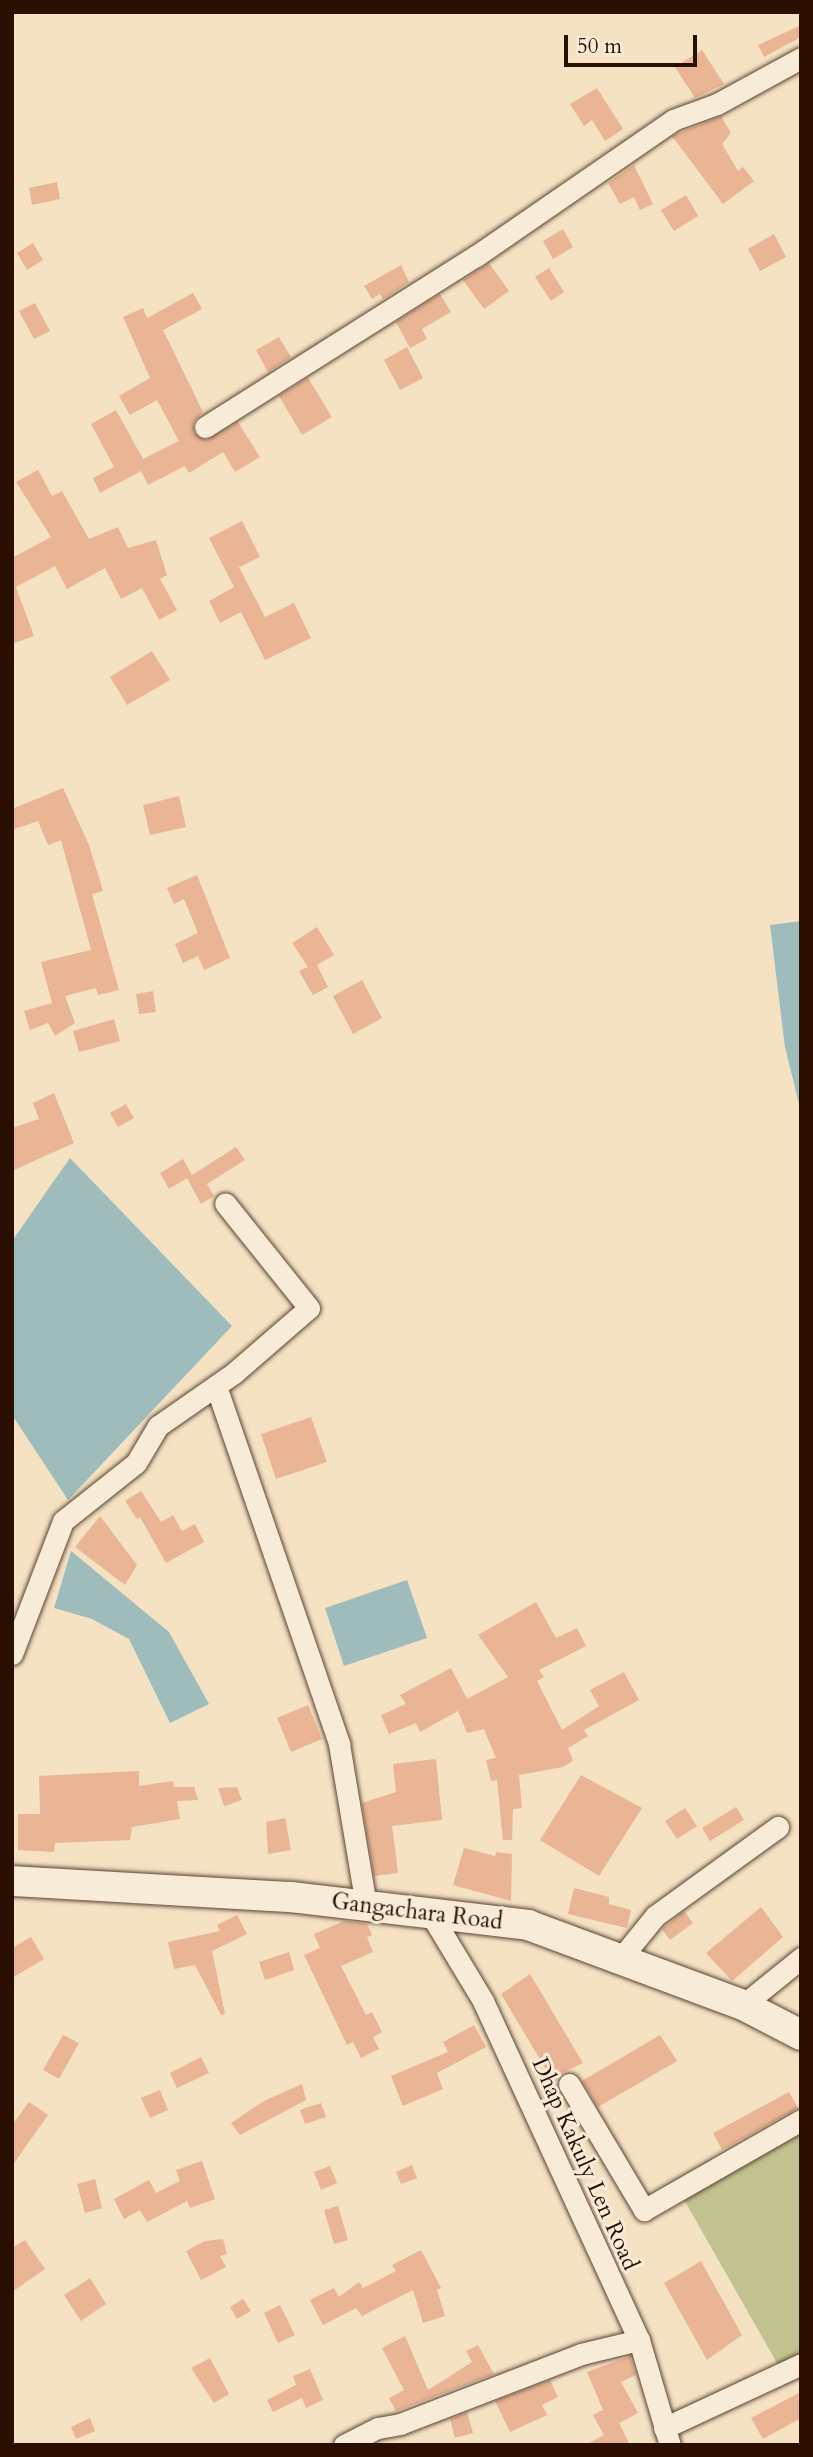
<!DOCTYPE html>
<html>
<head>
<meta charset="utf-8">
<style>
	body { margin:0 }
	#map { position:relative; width:813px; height:2457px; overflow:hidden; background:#f4e2c3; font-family:Cardo,serif }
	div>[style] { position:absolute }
	.green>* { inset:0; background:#c1c28f }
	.water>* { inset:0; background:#9ebcbb }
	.building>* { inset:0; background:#e9b594 }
	.roads { filter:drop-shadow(0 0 2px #5c4331) drop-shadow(0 0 2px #5c4331) }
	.street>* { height:21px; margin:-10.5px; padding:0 10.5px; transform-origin:10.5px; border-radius:10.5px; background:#f8ecd8 }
	.secondary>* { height:30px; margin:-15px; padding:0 15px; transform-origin:15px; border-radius:15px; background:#f8ecd8 }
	span { translate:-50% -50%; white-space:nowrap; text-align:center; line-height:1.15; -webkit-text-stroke:6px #f8ecd8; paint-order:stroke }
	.street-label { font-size:23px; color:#2a0e00 }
	.frame { position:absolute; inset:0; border:14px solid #2a0e00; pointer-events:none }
	.scale { position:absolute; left:564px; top:35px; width:133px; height:32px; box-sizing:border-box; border:4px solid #2a0e00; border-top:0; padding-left:9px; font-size:21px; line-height:24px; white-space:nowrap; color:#2a0e00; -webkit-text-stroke:5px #f8ecd8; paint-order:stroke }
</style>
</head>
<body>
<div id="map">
	<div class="green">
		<div style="clip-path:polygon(801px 2131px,801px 2368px,785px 2377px,683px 2198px)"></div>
	</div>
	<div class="water">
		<div style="clip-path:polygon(801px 921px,801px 1112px,785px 1047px,770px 925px)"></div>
		<div style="clip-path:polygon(70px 1158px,232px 1326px,68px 1500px,12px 1415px,12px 1241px)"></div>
		<div style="clip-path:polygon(71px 1551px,169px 1632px,209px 1704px,170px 1723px,129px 1639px,92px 1619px,54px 1608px)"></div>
		<div style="clip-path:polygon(407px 1580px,427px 1638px,344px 1666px,325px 1608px)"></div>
	</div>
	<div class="building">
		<div style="clip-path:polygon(801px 25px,801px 37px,764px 57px,758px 45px)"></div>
		<div style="clip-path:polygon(702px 50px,724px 84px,695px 98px,675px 67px)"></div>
		<div style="clip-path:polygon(597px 88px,623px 129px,605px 141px,592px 120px,584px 126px,570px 104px)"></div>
		<div style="clip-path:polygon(721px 116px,731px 133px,722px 144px,738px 171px,743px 167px,754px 181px,723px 204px,672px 136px)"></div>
		<div style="clip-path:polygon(634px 165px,653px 204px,640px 210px,634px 197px,620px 204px,608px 183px)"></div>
		<div style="clip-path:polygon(57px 182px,60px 199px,32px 205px,29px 188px)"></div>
		<div style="clip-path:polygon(686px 195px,698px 216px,674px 231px,661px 210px)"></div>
		<div style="clip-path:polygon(563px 229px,573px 247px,553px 259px,543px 241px)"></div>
		<div style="clip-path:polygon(774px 234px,786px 257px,760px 271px,748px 249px)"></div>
		<div style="clip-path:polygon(33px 243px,43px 260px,27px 270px,17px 253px)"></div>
		<div style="clip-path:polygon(489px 263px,509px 291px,484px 309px,463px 280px)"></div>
		<div style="clip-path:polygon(401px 265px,409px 282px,383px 299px,380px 294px,372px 299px,364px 286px)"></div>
		<div style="clip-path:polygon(549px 268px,564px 292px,551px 301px,535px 277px)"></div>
		<div style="clip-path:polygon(193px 293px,202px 309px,163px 330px,203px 412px,193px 422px,194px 433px,206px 440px,238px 422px,260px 457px,235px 472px,223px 452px,189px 473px,185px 466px,148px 485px,141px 471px,100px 493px,93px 478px,114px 467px,91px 424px,116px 410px,143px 459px,179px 441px,157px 400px,130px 415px,119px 396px,150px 378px,123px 317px,143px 308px,147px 318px)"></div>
		<div style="clip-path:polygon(440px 294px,451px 312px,422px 329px,427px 339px,410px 348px,396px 322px)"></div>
		<div style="clip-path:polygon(35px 303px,50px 331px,34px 339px,19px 311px)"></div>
		<div style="clip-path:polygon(279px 337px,291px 357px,302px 350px,268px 372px,256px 350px)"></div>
		<div style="clip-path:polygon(407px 347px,423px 378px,400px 390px,384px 360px)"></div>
		<div style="clip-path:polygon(308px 378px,332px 417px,302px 435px,279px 396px)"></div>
		<div style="clip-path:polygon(38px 470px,52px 496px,62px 491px,89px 539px,118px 527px,128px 548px,156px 540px,167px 575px,160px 579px,177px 610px,159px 620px,142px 588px,121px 599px,105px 568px,67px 589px,55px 566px,16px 587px,34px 636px,12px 644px,12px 558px,51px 537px,16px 482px)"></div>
		<div style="clip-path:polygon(242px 521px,260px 557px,239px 567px,265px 617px,294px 603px,311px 638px,265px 660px,241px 612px,220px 623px,209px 601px,234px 587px,209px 538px)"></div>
		<div style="clip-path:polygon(152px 651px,170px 680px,127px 705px,110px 677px)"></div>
		<div style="clip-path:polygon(63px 788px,89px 845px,103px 891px,92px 894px,119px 990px,98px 995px,96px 988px,65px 996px,75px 1023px,55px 1036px,48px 1023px,30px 1030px,24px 1011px,52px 1003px,41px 962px,91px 950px,61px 840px,48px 845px,38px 821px,12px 830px,12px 809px)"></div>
		<div style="clip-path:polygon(179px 796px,186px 827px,150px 835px,143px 805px)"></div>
		<div style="clip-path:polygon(197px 875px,230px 958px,204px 970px,198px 956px,183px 963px,175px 944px,198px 933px,184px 899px,174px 904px,167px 888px)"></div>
		<div style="clip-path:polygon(317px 927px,334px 955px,317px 965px,328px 987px,313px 995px,299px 971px,308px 967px,292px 943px)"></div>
		<div style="clip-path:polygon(362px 980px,382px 1018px,353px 1034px,333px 996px)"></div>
		<div style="clip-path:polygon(153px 991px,156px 1012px,139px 1014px,136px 994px)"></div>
		<div style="clip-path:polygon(114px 1019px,120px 1041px,79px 1052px,73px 1031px)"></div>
		<div style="clip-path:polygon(54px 1093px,74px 1143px,12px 1171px,12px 1128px,39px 1119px,33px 1103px)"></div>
		<div style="clip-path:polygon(126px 1104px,134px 1118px,118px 1127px,110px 1113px)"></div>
		<div style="clip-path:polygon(236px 1147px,245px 1160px,207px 1184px,214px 1196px,201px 1204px,187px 1178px,169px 1189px,160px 1173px,183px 1159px,192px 1175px)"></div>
		<div style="clip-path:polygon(311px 1417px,327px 1462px,276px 1479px,261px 1434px)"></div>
		<div style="clip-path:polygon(141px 1491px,161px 1522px,173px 1515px,182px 1531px,195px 1524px,204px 1542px,166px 1563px,140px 1517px,137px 1519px,125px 1501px)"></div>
		<div style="clip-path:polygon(100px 1516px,137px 1565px,125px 1585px,75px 1547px)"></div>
		<div style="clip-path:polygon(536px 1602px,556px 1638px,577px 1628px,586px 1646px,539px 1670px,544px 1677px,537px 1681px,562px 1730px,599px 1706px,590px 1690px,624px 1672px,639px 1700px,584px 1730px,588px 1736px,568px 1748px,573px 1761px,563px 1767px,519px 1775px,522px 1808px,513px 1809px,512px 1840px,503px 1840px,497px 1780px,491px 1781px,486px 1760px,496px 1758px,484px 1729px,467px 1733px,458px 1711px,420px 1732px,416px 1723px,389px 1734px,381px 1715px,406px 1704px,400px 1695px,451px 1668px,467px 1699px,508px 1677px,478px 1635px)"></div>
		<div style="clip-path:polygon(308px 1705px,322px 1739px,291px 1752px,277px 1718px)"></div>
		<div style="clip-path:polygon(436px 1759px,442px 1820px,392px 1826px,398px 1873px,374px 1876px,362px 1803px,396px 1792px,393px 1764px)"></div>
		<div style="clip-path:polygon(139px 1771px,139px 1786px,173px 1781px,174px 1787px,194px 1787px,198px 1800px,177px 1801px,180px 1819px,132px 1827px,130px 1840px,55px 1843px,54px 1852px,18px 1850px,18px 1814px,40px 1814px,39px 1776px)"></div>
		<div style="clip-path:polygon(581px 1775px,642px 1808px,599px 1876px,540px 1840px)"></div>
		<div style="clip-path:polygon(237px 1787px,242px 1800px,224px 1806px,218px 1788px)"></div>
		<div style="clip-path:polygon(736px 1807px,744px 1820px,710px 1841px,702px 1828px)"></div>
		<div style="clip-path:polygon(685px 1808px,697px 1826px,677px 1839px,665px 1821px)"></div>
		<div style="clip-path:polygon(285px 1818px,291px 1850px,268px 1854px,266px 1822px)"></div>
		<div style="clip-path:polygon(464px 1848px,495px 1856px,496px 1852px,512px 1854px,511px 1901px,453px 1885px)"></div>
		<div style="clip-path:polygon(574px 1888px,609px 1897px,609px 1904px,631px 1910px,627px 1928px,568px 1914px)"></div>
		<div style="clip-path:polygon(761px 1907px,783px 1937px,732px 1981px,706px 1953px)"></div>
		<div style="clip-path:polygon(684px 1911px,693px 1923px,670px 1940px,662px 1929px)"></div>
		<div style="clip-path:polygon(237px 1915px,247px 1934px,212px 1951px,225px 2014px,221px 2015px,195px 1965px,174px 1969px,168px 1942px,220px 1931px,217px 1925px)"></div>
		<div style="clip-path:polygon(344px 1921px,367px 1924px,372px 1935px,367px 1937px,373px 1952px,341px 1966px,366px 2015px,372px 2012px,382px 2032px,373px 2037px,379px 2049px,361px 2058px,353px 2042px,347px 2045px,304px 1955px,320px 1948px,314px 1934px)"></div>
		<div style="clip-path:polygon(31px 1937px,44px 1959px,12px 1978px,12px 1948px)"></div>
		<div style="clip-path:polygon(289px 1952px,294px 1970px,265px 1980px,259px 1962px)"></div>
		<div style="clip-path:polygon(530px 1974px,583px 2063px,562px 2073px,554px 2083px,501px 1994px)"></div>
		<div style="clip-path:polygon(474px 2025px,486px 2047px,437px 2073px,443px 2089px,403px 2106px,391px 2076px,448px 2052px,443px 2042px)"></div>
		<div style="clip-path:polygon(63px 2035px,79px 2043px,59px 2079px,43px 2070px)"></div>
		<div style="clip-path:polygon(660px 2035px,677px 2061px,598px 2107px,582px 2081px)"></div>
		<div style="clip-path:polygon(201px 2057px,209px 2073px,177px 2088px,170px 2073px)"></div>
		<div style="clip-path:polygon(302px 2084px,306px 2100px,240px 2135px,231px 2123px,264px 2101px)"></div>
		<div style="clip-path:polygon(160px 2090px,168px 2110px,150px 2118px,141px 2098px)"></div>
		<div style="clip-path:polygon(789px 2092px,798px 2108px,722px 2150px,713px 2133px)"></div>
		<div style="clip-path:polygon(29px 2102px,48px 2115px,12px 2166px,12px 2125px)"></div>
		<div style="clip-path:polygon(321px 2103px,326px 2117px,305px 2124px,300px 2110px)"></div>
		<div style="clip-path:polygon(202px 2161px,215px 2199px,190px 2208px,187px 2201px,147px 2222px,140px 2210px,124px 2219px,114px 2199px,149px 2180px,156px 2193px,180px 2181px,176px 2170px)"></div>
		<div style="clip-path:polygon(412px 2165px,417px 2178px,401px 2184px,396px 2172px)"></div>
		<div style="clip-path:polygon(330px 2166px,337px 2183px,321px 2190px,314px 2172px)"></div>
		<div style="clip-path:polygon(95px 2179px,102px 2208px,85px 2213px,77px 2184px)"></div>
		<div style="clip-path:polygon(338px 2206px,348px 2240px,334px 2244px,324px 2210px)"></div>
		<div style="clip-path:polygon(223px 2239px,227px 2254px,220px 2256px,226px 2267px,201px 2280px,186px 2251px,205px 2241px)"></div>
		<div style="clip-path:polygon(25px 2240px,45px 2269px,12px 2292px,12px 2248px)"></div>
		<div style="clip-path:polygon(421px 2250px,441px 2288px,437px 2290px,445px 2316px,423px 2323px,413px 2290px,362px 2316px,356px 2308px,323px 2325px,310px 2300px,334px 2288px,339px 2297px,359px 2282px,363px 2288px,396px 2271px,392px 2265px)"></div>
		<div style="clip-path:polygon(701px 2261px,742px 2335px,707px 2360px,664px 2283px)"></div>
		<div style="clip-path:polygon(90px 2278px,106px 2304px,81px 2321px,64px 2295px)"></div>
		<div style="clip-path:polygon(243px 2299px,251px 2311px,237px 2319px,230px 2307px)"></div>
		<div style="clip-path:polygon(280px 2305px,295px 2335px,278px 2343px,264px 2313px)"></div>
		<div style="clip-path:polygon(405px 2336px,428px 2390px,472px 2362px,466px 2351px,478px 2345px,494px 2374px,396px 2411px,389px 2398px,404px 2390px,382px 2348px)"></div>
		<div style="clip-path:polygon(630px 2356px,636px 2375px,621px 2382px,638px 2413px,619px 2423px,630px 2445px,585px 2445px,604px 2435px,593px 2415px,603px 2410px,587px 2372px)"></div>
		<div style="clip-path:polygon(210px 2358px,229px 2394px,214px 2403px,191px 2368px)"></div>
		<div style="clip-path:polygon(310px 2369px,323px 2400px,306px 2408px,302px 2398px,273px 2412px,267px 2400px,296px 2385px,293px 2376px)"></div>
		<div style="clip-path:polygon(550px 2380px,558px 2397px,542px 2405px,547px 2415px,510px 2432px,495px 2401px)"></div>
		<div style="clip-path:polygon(801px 2392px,801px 2418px,763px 2439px,751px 2418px)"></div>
		<div style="clip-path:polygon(467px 2412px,473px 2433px,455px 2438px,450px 2419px)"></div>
		<div style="clip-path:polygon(90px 2418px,95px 2431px,76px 2439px,71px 2427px)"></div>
	</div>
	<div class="roads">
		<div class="street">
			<div style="left:205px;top:427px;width:320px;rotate:-32.3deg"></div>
			<div style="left:476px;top:256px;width:239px;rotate:-34.6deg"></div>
			<div style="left:673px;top:120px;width:47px;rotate:-20deg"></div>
			<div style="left:717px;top:104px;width:96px;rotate:-28.7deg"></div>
			<div style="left:216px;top:1386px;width:379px;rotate:71deg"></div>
			<div style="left:339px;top:1744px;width:164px;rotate:80.5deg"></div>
			<div style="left:12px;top:1654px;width:142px;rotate:-69deg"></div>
			<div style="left:63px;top:1521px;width:93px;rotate:-38.5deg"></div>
			<div style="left:136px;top:1463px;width:43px;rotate:-59.3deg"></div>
			<div style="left:158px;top:1426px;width:93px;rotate:-34.9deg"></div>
			<div style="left:234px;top:1373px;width:99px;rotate:-40.9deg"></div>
			<div style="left:309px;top:1308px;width:134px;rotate:-128.7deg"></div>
			<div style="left:430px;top:1913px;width:103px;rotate:58.9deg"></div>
			<div style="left:483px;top:2001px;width:373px;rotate:65.3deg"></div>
			<div style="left:639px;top:2340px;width:109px;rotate:73.6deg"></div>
			<div style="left:621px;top:1958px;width:54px;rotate:-51deg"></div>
			<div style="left:655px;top:1916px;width:152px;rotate:-35.9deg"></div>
			<div style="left:743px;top:2005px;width:75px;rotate:-39deg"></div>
			<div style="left:569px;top:2084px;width:147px;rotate:59.2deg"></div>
			<div style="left:644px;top:2210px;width:181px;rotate:-29.8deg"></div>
			<div style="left:664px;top:2428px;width:151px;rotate:-25deg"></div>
			<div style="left:344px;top:2445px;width:38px;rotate:-27deg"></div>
			<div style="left:378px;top:2428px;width:22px;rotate:-10deg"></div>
			<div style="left:400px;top:2424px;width:194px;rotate:-21.1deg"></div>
			<div style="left:581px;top:2354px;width:60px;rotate:-13.6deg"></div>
		</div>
		<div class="secondary">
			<div style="left:12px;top:1881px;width:279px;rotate:3.3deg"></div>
			<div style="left:291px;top:1897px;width:239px;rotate:6.7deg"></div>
			<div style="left:528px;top:1925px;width:229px;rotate:20.4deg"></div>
			<div style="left:743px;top:2005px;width:65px;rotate:27.3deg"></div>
		</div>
	</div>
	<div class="street-label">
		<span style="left:417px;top:1912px;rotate:7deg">Gangachara Road</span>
		<span style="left:585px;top:2164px;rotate:66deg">Dhap Kakuly Len Road</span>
	</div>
	<div class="frame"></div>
	<div class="scale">50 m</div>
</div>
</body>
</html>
